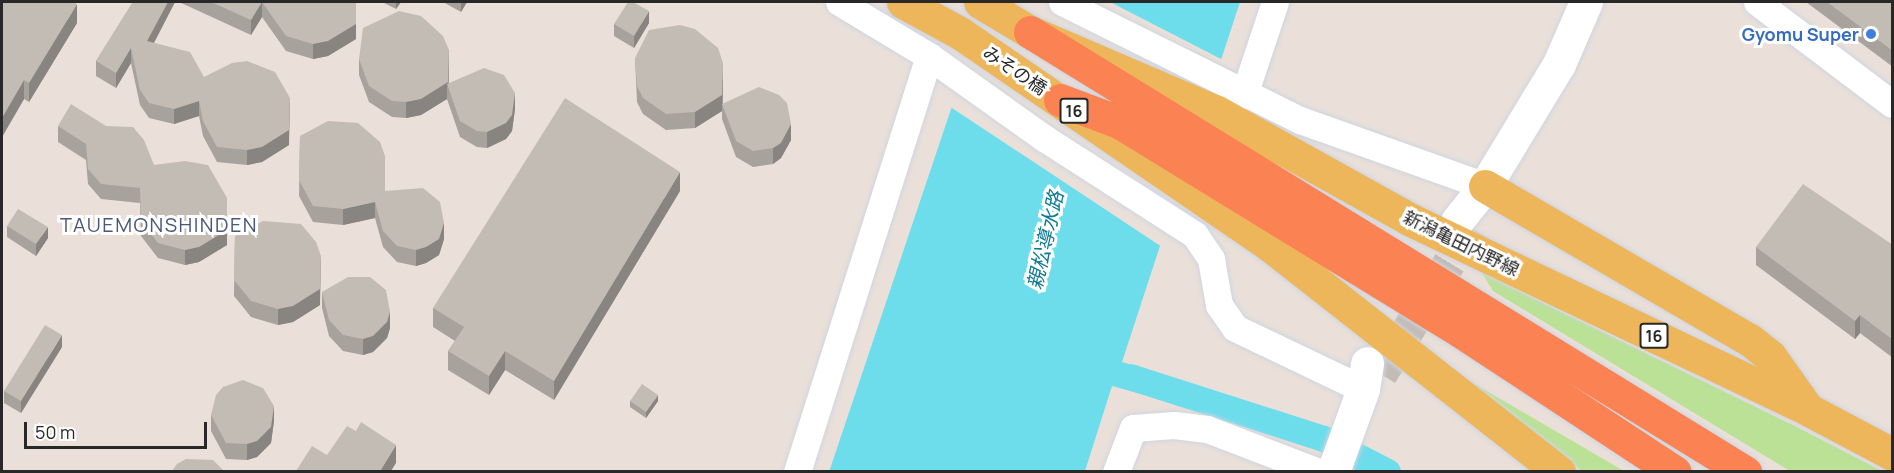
<!DOCTYPE html>
<html>
<head>
<meta charset="utf-8">
<style>
	body { margin:0 }
	#map { position:relative; width:1894px; height:473px; overflow:hidden; background:#eae0d9; font-family:Manrope,"Noto Sans JP",sans-serif }
	div>[style] { position:absolute }
	.green>* { inset:0; background:#bae196 }
	.water>* { inset:0; background:#6dddec }
	.pier>* { inset:0; background:#eae0d9 }
	.canal>* { height:26px; margin:-13px; padding:0 13px; transform-origin:13px; border-radius:13px; background:#6dddec }
	.tertiary-tunnel>* { height:33px; margin-top:-16.5px; transform-origin:0; background:repeating-linear-gradient(90deg,#c3bbb6 0 33px,transparent 0 49px) }
	.roads { filter:drop-shadow(0 0 2px #cfd5e1) drop-shadow(0 0 2px #cfd5e1) }
	.minor>* { height:27px; margin:-13.5px; padding:0 13.5px; transform-origin:13.5px; border-radius:13.5px; background:#fff }
	.tertiary>* { height:33px; margin:-16.5px; padding:0 16.5px; transform-origin:16.5px; border-radius:16.5px; background:#fff }
	.primary>* { height:33px; margin:-16.5px; padding:0 16.5px; transform-origin:16.5px; border-radius:16.5px; background:#eeb65b }
	.motorway>* { height:33px; margin:-16.5px; padding:0 16.5px; transform-origin:16.5px; border-radius:16.5px; background:#fb8353 }
	.wall>* { inset:0; background:#a7a29c }
	.shaded-wall>* { inset:0; background:#88847f }
	.building>* { inset:0; background:#c2bcb5 }
	.dots>* { width:16px; height:16px; translate:-50% -50%; box-sizing:border-box; border:3px solid #fff; border-radius:50% }
	span { translate:-50% -50%; white-space:nowrap; text-align:center; line-height:1.15; -webkit-text-stroke:6px #fff; paint-order:stroke }
	.shield-label span { padding:2px 4px; background:#fff; border:2px solid; border-radius:4px; -webkit-text-stroke-width:0 }
	.shield-label { font-size:16px; color:#282828; font-weight:700 }
	.shop-label { font-size:18px; color:#366cbe; font-weight:700 }
	.right { translate:-100% -50%; text-align:right }
	.street-label { font-size:18px; color:#282828 }
	.neighbourhood-label { font-size:20px; color:#495877; letter-spacing:1.5px }
	.water-label { font-size:20px; color:#0f7a94; font-style:italic }
	.frame { position:absolute; inset:0; border:3px solid #282828; pointer-events:none }
	.scale { position:absolute; left:24px; top:422px; width:183px; height:27px; box-sizing:border-box; border:3px solid #282828; border-top:0; padding-left:8px; font-size:18px; line-height:21px; white-space:nowrap; color:#282828; -webkit-text-stroke:4px #fff; paint-order:stroke }
</style>
</head>
<body>
<div id="map">
	<div class="green">
		<div style="clip-path:polygon(1482px 273px,1795px 426px,1882px 471px,1790px 471px,1493px 291px)"></div>
		<div style="clip-path:polygon(1461px 376px,1624px 471px,1582px 471px)"></div>
	</div>
	<div class="water">
		<div style="clip-path:polygon(987px 2px,1240px 2px,1122px 362px,1168px 376px,1160px 399px,1112px 386px,1085px 471px,829px 472px)"></div>
	</div>
	<div class="pier">
		<div style="clip-path:polygon(984px 2px,1110px 2px,1223px 60px,1162px 247px,949px 106px)"></div>
	</div>
	<div class="canal">
		<div style="left:1130px;top:377px;width:204px;rotate:17.7deg"></div>
		<div style="left:1324px;top:439px;width:72px;rotate:27.3deg"></div>
	</div>
	<div class="tertiary-tunnel">
		<div style="left:1381px;top:374px;width:172px;rotate:-58.5deg"></div>
	</div>
	<div class="roads">
		<div class="minor">
			<div style="left:839px;top:2px;width:105px;rotate:31deg"></div>
			<div style="left:929px;top:56px;width:141px;rotate:35.5deg"></div>
			<div style="left:1044px;top:138px;width:179px;rotate:32.7deg"></div>
			<div style="left:1195px;top:235px;width:29px;rotate:56deg"></div>
			<div style="left:1211px;top:259px;width:47px;rotate:80.1deg"></div>
			<div style="left:1219px;top:305px;width:28px;rotate:55deg"></div>
			<div style="left:1235px;top:328px;width:142px;rotate:25.5deg"></div>
			<div style="left:1062px;top:2px;width:266px;rotate:26.4deg"></div>
			<div style="left:1300px;top:120px;width:196px;rotate:19.6deg"></div>
			<div style="left:1757px;top:2px;width:169px;rotate:37.1deg"></div>
			<div style="left:1244px;top:95px;width:98px;rotate:-71.6deg"></div>
			<div style="left:797px;top:472px;width:436px;rotate:-72.4deg"></div>
			<div style="left:1116px;top:472px;width:47px;rotate:-68.9deg"></div>
			<div style="left:1133px;top:428px;width:41px;rotate:-4.2deg"></div>
			<div style="left:1174px;top:425px;width:33px;rotate:7deg"></div>
			<div style="left:1207px;top:429px;width:120px;rotate:21deg"></div>
		</div>
		<div class="tertiary">
			<div style="left:1457px;top:221px;width:45px;rotate:-51.3deg"></div>
			<div style="left:1485px;top:186px;width:143px;rotate:-58.8deg"></div>
			<div style="left:1559px;top:64px;width:68px;rotate:-66.5deg"></div>
			<div style="left:1333px;top:472px;width:88px;rotate:-70.1deg"></div>
			<div style="left:1363px;top:389px;width:26px;rotate:-81deg"></div>
		</div>
		<div class="primary">
			<div style="left:903px;top:2px;width:65px;rotate:28.5deg"></div>
			<div style="left:960px;top:33px;width:378px;rotate:34.4deg"></div>
			<div style="left:1272px;top:247px;width:365px;rotate:38.1deg"></div>
			<div style="left:980px;top:2px;width:58px;rotate:31deg"></div>
			<div style="left:1030px;top:32px;width:203px;rotate:23.2deg"></div>
			<div style="left:1217px;top:112px;width:220px;rotate:29.1deg"></div>
			<div style="left:1409px;top:219px;width:443px;rotate:25.5deg"></div>
			<div style="left:1809px;top:410px;width:94px;rotate:27.9deg"></div>
			<div style="left:1485px;top:186px;width:306px;rotate:30.2deg"></div>
			<div style="left:1750px;top:340px;width:26px;rotate:39deg"></div>
			<div style="left:1770px;top:356px;width:59px;rotate:54.7deg"></div>
		</div>
		<div class="motorway">
			<div style="left:1030px;top:32px;width:840px;rotate:31.61deg"></div>
			<div style="left:1060px;top:100px;width:63px;rotate:20.4deg"></div>
			<div style="left:1119px;top:122px;width:400px;rotate:31.5deg"></div>
			<div style="left:1460px;top:331px;width:257px;rotate:33.3deg"></div>
		</div>
	</div>
	<div class="wall">
		<div style="clip-path:polygon(2px 2px,77px 23px,29px 102px,24px 99px,2px 137px)"></div>
		<div style="clip-path:polygon(133px 2px,175px 2px,154px 43px,204px 77px,289px 145px,262px 162px,247px 165px,217px 162px,203px 136px,199px 116px,174px 124px,149px 118px,140px 105px,131px 63px,116px 88px,96px 76px,96px 61px)"></div>
		<div style="clip-path:polygon(179px 2px,356px 2px,356px 39px,328px 56px,313px 59px,286px 51px,262px 17px,251px 35px)"></div>
		<div style="clip-path:polygon(382px 2px,401px 2px,396px 9px)"></div>
		<div style="clip-path:polygon(443px 2px,467px 2px,461px 12px)"></div>
		<div style="clip-path:polygon(1806px 2px,1893px 2px,1893px 67px)"></div>
		<div style="clip-path:polygon(649px 23px,634px 48px,614px 36px,614px 24px)"></div>
		<div style="clip-path:polygon(449px 50px,449px 83px,515px 109px,512px 131px,506px 139px,487px 148px,477px 147px,460px 137px,447px 99px,421px 115px,406px 118px,392px 117px,369px 102px,359px 75px,359px 59px)"></div>
		<div style="clip-path:polygon(635px 58px,723px 63px,723px 103px,791px 140px,781px 158px,773px 164px,753px 167px,736px 157px,722px 119px,722px 110px,722px 111px,695px 128px,666px 130px,643px 114px,637px 102px)"></div>
		<div style="clip-path:polygon(58px 126px,154px 165px,227px 245px,199px 262px,185px 265px,158px 258px,141px 236px,140px 203px,101px 199px,88px 184px,86px 160px,58px 142px)"></div>
		<div style="clip-path:polygon(300px 136px,385px 191px,444px 239px,439px 255px,426px 263px,416px 266px,397px 262px,383px 247px,375px 218px,343px 225px,313px 222px,299px 196px)"></div>
		<div style="clip-path:polygon(680px 191px,554px 400px,505px 370px,489px 395px,448px 370px,448px 351px,455px 341px,433px 327px,433px 308px)"></div>
		<div style="clip-path:polygon(7px 226px,48px 238px,36px 256px,7px 237px)"></div>
		<div style="clip-path:polygon(235px 236px,320px 305px,293px 322px,278px 325px,251px 317px,234px 296px)"></div>
		<div style="clip-path:polygon(1893px 245px,1893px 358px,1860px 333px,1855px 339px,1756px 265px,1756px 247px)"></div>
		<div style="clip-path:polygon(322px 292px,390px 328px,387px 338px,373px 352px,363px 355px,343px 351px,329px 336px,322px 308px)"></div>
		<div style="clip-path:polygon(62px 347px,21px 413px,4px 403px,4px 391px)"></div>
		<div style="clip-path:polygon(630px 401px,658px 401px,646px 418px,630px 407px)"></div>
		<div style="clip-path:polygon(211px 415px,274px 421px,271px 443px,257px 457px,247px 460px,226px 459px,211px 431px)"></div>
	</div>
	<div class="shaded-wall">
		<div style="clip-path:polygon(168px 2px,175px 2px,147px 56px,147px 41px)"></div>
		<div style="clip-path:polygon(262px 2px,262px 17px,251px 35px,251px 20px)"></div>
		<div style="clip-path:polygon(356px 2px,356px 39px,328px 56px,313px 59px,313px 44px)"></div>
		<div style="clip-path:polygon(396px 2px,401px 2px,396px 9px)"></div>
		<div style="clip-path:polygon(461px 2px,467px 2px,461px 12px)"></div>
		<div style="clip-path:polygon(77px 4px,77px 23px,29px 102px,29px 83px)"></div>
		<div style="clip-path:polygon(649px 11px,649px 23px,634px 48px,634px 36px)"></div>
		<div style="clip-path:polygon(131px 48px,131px 63px,116px 88px,116px 73px)"></div>
		<div style="clip-path:polygon(449px 50px,448px 98px,448px 88px,447px 84px,447px 99px,421px 115px,406px 118px,406px 102px)"></div>
		<div style="clip-path:polygon(723px 79px,722px 111px,695px 128px,695px 112px)"></div>
		<div style="clip-path:polygon(24px 80px,24px 99px,2px 137px,2px 118px)"></div>
		<div style="clip-path:polygon(515px 93px,515px 109px,512px 131px,506px 139px,487px 148px,487px 132px)"></div>
		<div style="clip-path:polygon(290px 98px,289px 145px,262px 162px,247px 165px,247px 150px)"></div>
		<div style="clip-path:polygon(199px 101px,199px 116px,174px 124px,174px 109px)"></div>
		<div style="clip-path:polygon(791px 124px,791px 140px,781px 158px,773px 164px,773px 148px)"></div>
		<div style="clip-path:polygon(680px 172px,680px 191px,554px 400px,554px 381px)"></div>
		<div style="clip-path:polygon(227px 198px,227px 245px,199px 262px,185px 265px,185px 250px)"></div>
		<div style="clip-path:polygon(375px 202px,375px 218px,343px 225px,343px 209px)"></div>
		<div style="clip-path:polygon(444px 223px,444px 239px,439px 255px,426px 263px,416px 266px,416px 250px)"></div>
		<div style="clip-path:polygon(48px 227px,48px 238px,36px 256px,36px 244px)"></div>
		<div style="clip-path:polygon(321px 256px,320px 305px,293px 322px,278px 325px,278px 309px)"></div>
		<div style="clip-path:polygon(390px 312px,390px 328px,387px 338px,373px 352px,363px 355px,363px 339px)"></div>
		<div style="clip-path:polygon(1860px 315px,1860px 333px,1855px 339px,1855px 321px)"></div>
		<div style="clip-path:polygon(62px 335px,62px 347px,21px 413px,21px 401px)"></div>
		<div style="clip-path:polygon(505px 351px,505px 370px,489px 395px,489px 376px)"></div>
		<div style="clip-path:polygon(658px 395px,658px 401px,646px 418px,646px 412px)"></div>
		<div style="clip-path:polygon(274px 406px,274px 421px,271px 443px,257px 457px,247px 460px,247px 444px)"></div>
		<div style="clip-path:polygon(396px 445px,396px 463px,391px 471px,380px 471px)"></div>
	</div>
	<div class="building">
		<div style="clip-path:polygon(2px 2px,73px 2px,77px 4px,29px 83px,24px 80px,2px 118px)"></div>
		<div style="clip-path:polygon(133px 2px,168px 2px,147px 41px,190px 52px,204px 77px,232px 63px,247px 61px,275px 72px,290px 98px,289px 130px,262px 147px,247px 150px,217px 147px,203px 121px,199px 101px,174px 109px,149px 103px,140px 90px,131px 48px,116px 73px,96px 61px)"></div>
		<div style="clip-path:polygon(211px 2px,356px 2px,356px 24px,328px 41px,313px 44px,286px 36px,262px 2px,251px 20px)"></div>
		<div style="clip-path:polygon(628px 2px,633px 2px,649px 11px,634px 36px,614px 24px)"></div>
		<div style="clip-path:polygon(1827px 2px,1893px 2px,1893px 51px)"></div>
		<div style="clip-path:polygon(399px 11px,421px 16px,443px 36px,449px 50px,448px 82px,421px 99px,406px 102px,392px 101px,369px 86px,359px 59px,363px 28px)"></div>
		<div style="clip-path:polygon(680px 25px,695px 29px,718px 48px,723px 63px,722px 95px,695px 112px,666px 114px,643px 98px,637px 86px,635px 58px,649px 30px)"></div>
		<div style="clip-path:polygon(484px 68px,504px 75px,515px 93px,512px 115px,506px 123px,487px 132px,477px 131px,460px 121px,447px 84px)"></div>
		<div style="clip-path:polygon(759px 87px,779px 95px,787px 103px,791px 124px,781px 143px,773px 148px,753px 151px,736px 141px,722px 104px)"></div>
		<div style="clip-path:polygon(565px 98px,680px 172px,554px 381px,505px 351px,489px 376px,448px 351px,464px 327px,433px 308px)"></div>
		<div style="clip-path:polygon(71px 104px,106px 126px,133px 127px,144px 140px,154px 165px,185px 161px,208px 165px,227px 198px,227px 230px,199px 247px,185px 250px,158px 243px,141px 221px,140px 188px,101px 184px,88px 169px,86px 144px,58px 126px)"></div>
		<div style="clip-path:polygon(328px 121px,358px 123px,380px 142px,385px 156px,385px 191px,423px 188px,440px 202px,444px 223px,439px 239px,426px 247px,416px 250px,397px 246px,383px 231px,375px 202px,343px 209px,313px 206px,299px 180px,300px 136px)"></div>
		<div style="clip-path:polygon(1803px 184px,1893px 245px,1893px 340px,1860px 315px,1855px 321px,1756px 247px)"></div>
		<div style="clip-path:polygon(18px 209px,48px 227px,36px 244px,7px 226px)"></div>
		<div style="clip-path:polygon(263px 221px,301px 224px,316px 242px,321px 256px,320px 289px,293px 306px,278px 309px,251px 301px,234px 280px,235px 236px)"></div>
		<div style="clip-path:polygon(348px 277px,370px 277px,386px 290px,390px 312px,387px 322px,373px 336px,363px 339px,343px 335px,329px 320px,322px 292px)"></div>
		<div style="clip-path:polygon(45px 325px,62px 335px,21px 401px,4px 391px)"></div>
		<div style="clip-path:polygon(243px 380px,263px 388px,274px 406px,271px 427px,257px 441px,247px 444px,226px 443px,211px 415px,216px 395px,223px 387px)"></div>
		<div style="clip-path:polygon(642px 384px,658px 395px,646px 412px,630px 401px)"></div>
		<div style="clip-path:polygon(361px 422px,396px 445px,380px 471px,296px 471px,312px 446px,327px 455px,347px 426px,356px 431px)"></div>
		<div style="clip-path:polygon(186px 459px,213px 460px,224px 471px,172px 471px,177px 464px)"></div>
	</div>
	<div class="dots">
		<div style="left:1871px;top:34px;background:#3f7fe0"></div>
	</div>
	<div class="shield-label">
		<span style="left:1074px;top:111px">16</span>
		<span style="left:1654px;top:336px">16</span>
	</div>
	<div class="shop-label">
		<span class="right" style="left:1859px;top:34px">Gyomu Super</span>
	</div>
	<div class="street-label">
		<span style="left:1015px;top:70px;rotate:34deg">みその橋</span>
		<span style="left:1461px;top:243px;rotate:26deg">新潟亀田内野線</span>
	</div>
	<div class="neighbourhood-label">
		<span style="left:159px;top:224px">TAUEMONSHINDEN</span>
	</div>
	<div class="water-label">
		<span style="left:1045px;top:240px;rotate:-77deg">親松導水路</span>
	</div>
	<div class="frame"></div>
	<div class="scale">50 m</div>
</div>
</body>
</html>
